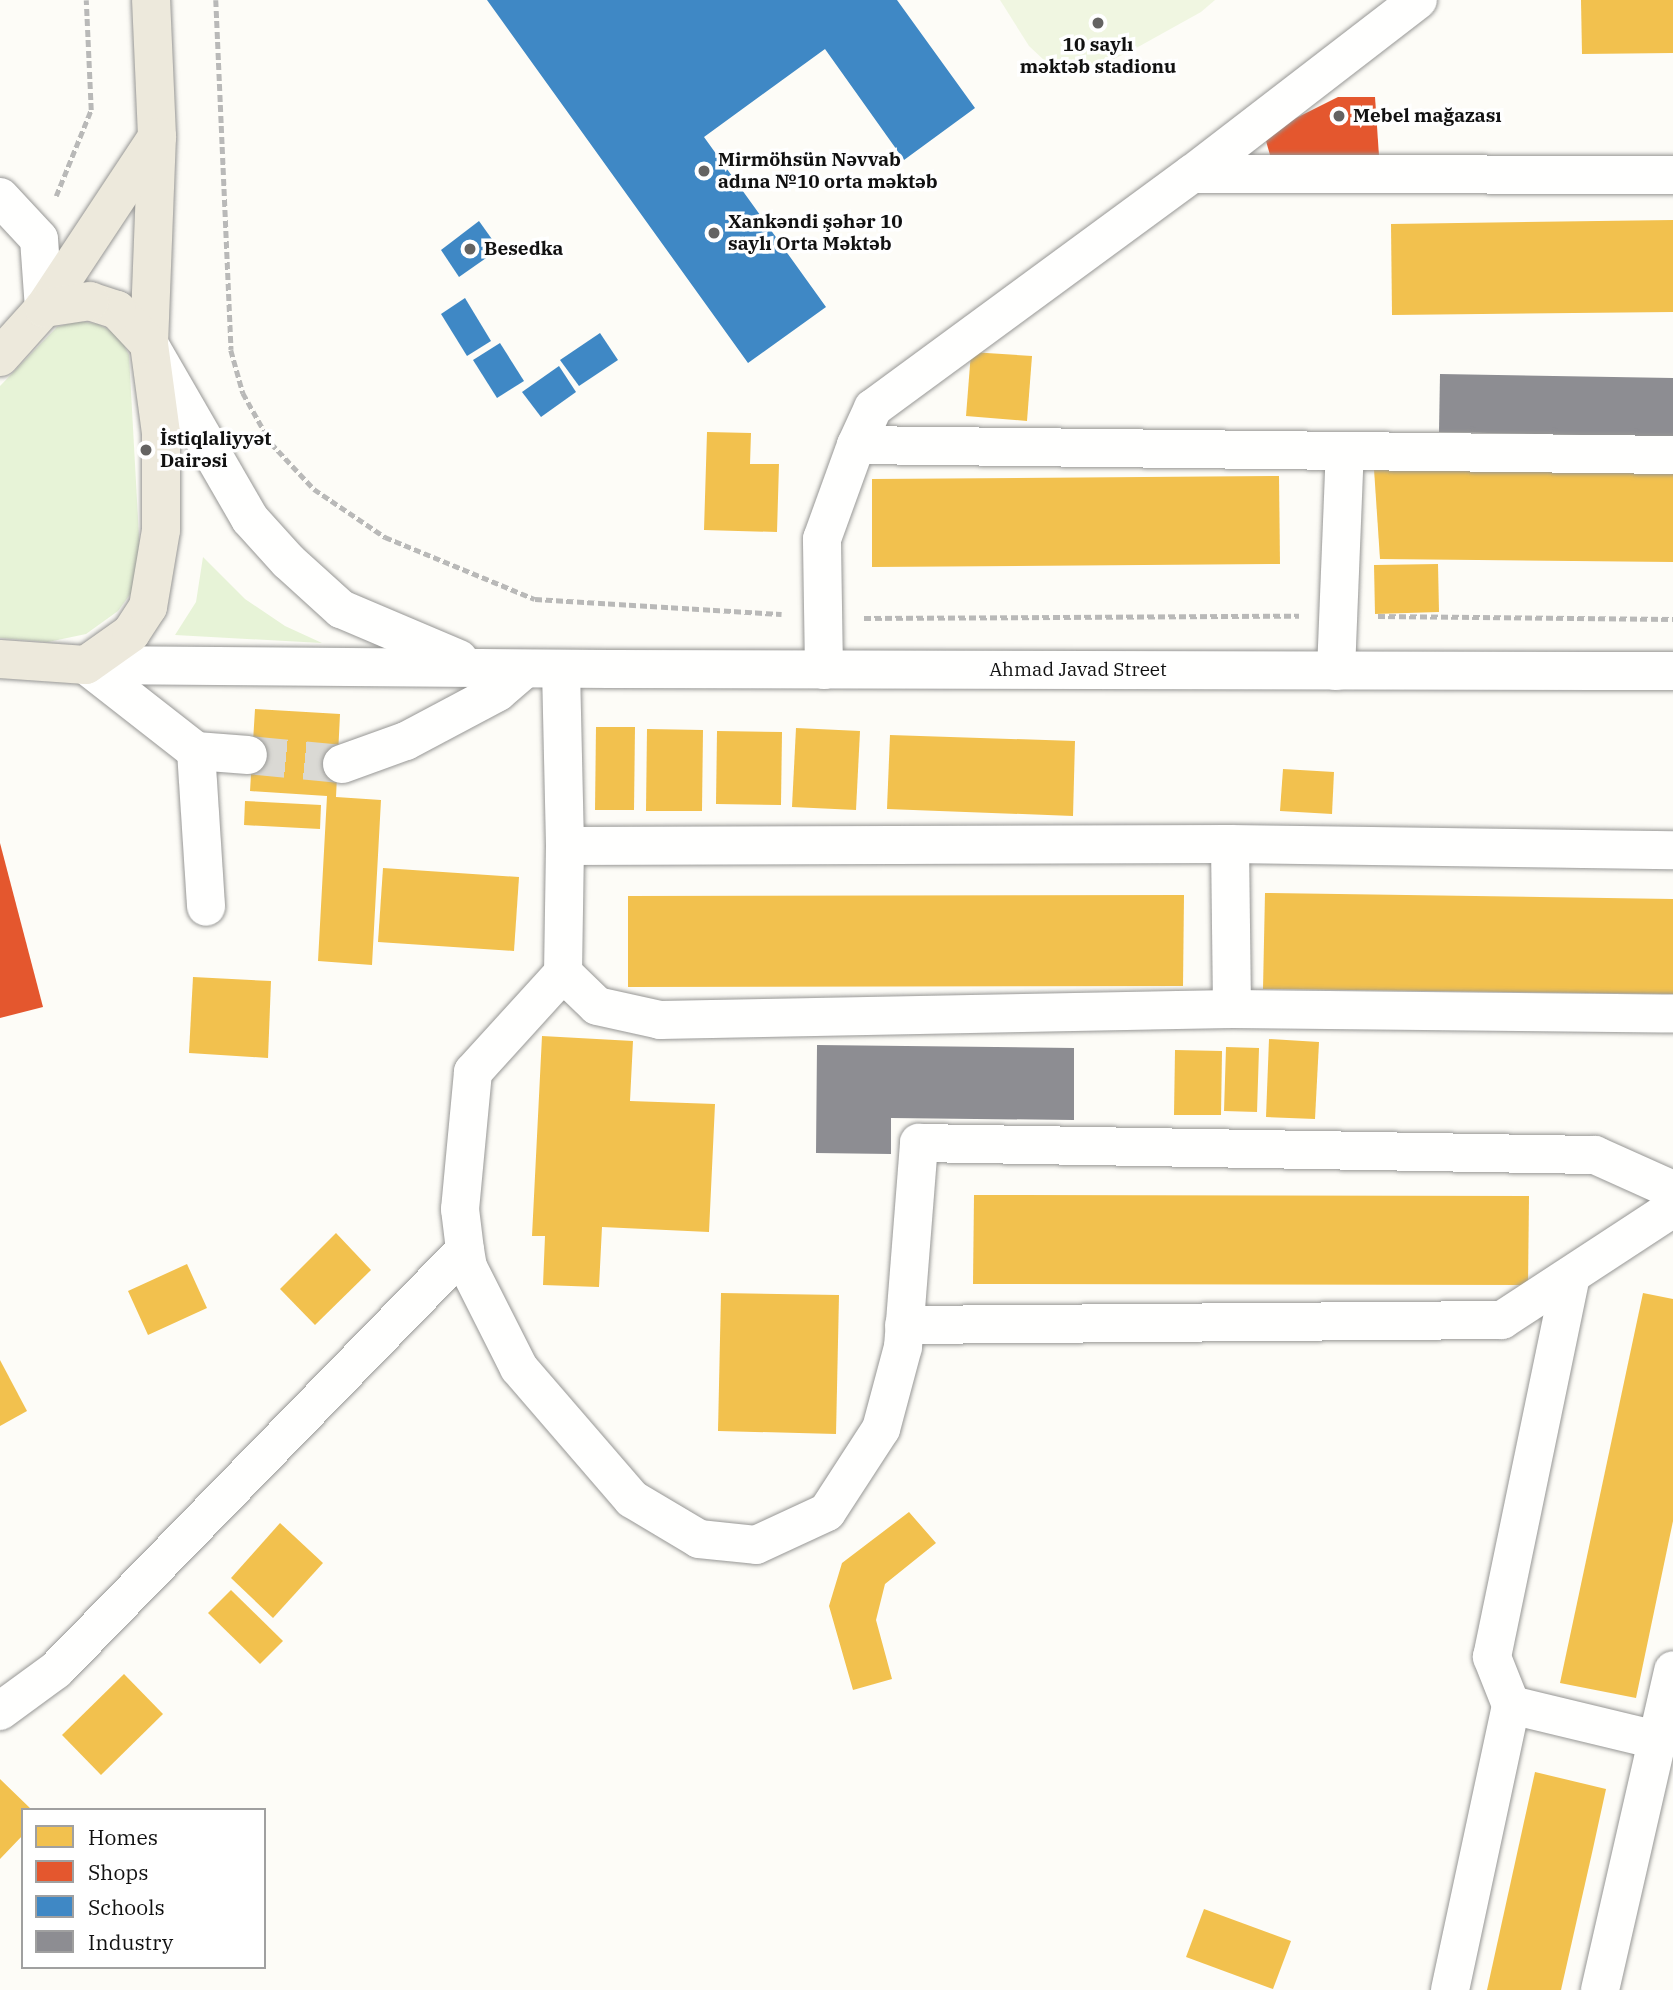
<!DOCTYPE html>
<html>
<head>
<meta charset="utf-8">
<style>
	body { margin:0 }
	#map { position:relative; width:1673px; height:1990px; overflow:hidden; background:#fdfcf7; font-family:"IBM Plex Serif",serif }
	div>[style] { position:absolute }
	.green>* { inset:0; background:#e7f3d7 }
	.pitch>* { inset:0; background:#f0f6e1 }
	.homes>* { inset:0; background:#f2c14e }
	.shops>* { inset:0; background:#e4572e }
	.schools>* { inset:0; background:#3f88c5 }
	.industry>* { inset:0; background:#8d8d92 }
	.minor-tunnel>* { height:38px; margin-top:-19px; transform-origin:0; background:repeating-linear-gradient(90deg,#dad9d4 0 38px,transparent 0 57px) }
	.path>* { height:4.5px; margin-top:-2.25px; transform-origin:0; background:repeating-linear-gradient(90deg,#b9b9b8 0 7px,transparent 0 10.5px) }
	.roads { filter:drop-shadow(0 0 2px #979795) drop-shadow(0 0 2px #979795) }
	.minor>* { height:38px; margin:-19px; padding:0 19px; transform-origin:19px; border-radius:19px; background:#fffffe }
	.major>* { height:38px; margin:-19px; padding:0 19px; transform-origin:19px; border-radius:19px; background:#ede9dc }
	.dots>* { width:19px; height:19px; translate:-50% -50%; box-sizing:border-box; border:4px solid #fff; border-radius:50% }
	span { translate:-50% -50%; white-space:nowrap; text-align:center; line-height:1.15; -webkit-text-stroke:7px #fff; paint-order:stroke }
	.poi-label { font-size:19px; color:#111; font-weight:700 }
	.left { translate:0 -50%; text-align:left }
	.street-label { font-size:19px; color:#111 }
	.legend { position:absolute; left:21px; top:1808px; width:245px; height:161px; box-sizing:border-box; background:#fff; border:2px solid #a0a0a0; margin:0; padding:9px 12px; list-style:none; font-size:21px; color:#111 }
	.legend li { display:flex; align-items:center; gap:14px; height:35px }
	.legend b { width:35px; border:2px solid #a0a0a0 }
</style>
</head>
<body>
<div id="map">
	<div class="green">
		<div style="clip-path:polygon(79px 321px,98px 324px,111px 331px,121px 339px,129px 355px,140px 555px,134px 589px,118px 611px,86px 634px,48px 642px,0 638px,0 386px,57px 327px)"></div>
		<div style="clip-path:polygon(203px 557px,245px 599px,285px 626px,322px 643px,175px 635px,196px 602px)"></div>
	</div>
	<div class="pitch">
		<div style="clip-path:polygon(1000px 0,1215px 0,1201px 12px,1129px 52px,1102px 64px,1081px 65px,1046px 62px,1029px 46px)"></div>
	</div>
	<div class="homes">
		<div style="clip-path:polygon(1581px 0,1673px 0,1673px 53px,1582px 54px)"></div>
		<div style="clip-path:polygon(1673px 220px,1673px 312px,1392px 315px,1391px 224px)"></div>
		<div style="clip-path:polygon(971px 352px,1032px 356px,1027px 421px,966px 416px)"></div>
		<div style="clip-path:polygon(707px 432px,751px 433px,750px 464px,779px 464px,777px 532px,704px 530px)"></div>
		<div style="clip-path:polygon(1374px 469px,1673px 471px,1673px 562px,1380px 559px)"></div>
		<div style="clip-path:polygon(1279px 476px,1280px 564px,872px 567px,872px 479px)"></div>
		<div style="clip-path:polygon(1438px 564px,1439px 612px,1375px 614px,1374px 565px)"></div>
		<div style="clip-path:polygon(255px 709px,340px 714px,336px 797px,381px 800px,372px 965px,318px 961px,327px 796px,250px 791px)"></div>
		<div style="clip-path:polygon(596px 727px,635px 727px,634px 810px,595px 810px)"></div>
		<div style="clip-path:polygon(796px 728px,860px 731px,856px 810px,792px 807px)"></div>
		<div style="clip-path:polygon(647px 729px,703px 730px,702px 811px,646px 811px)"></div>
		<div style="clip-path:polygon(717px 731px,782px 732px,781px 805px,716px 804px)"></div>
		<div style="clip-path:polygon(890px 735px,1075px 741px,1073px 816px,887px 809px)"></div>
		<div style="clip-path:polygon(1283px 769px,1334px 772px,1332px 814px,1280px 811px)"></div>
		<div style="clip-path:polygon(245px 801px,321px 805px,320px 829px,244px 825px)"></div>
		<div style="clip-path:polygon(383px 868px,519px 877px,514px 951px,378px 942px)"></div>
		<div style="clip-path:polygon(1265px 893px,1673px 899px,1673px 994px,1263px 989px)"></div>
		<div style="clip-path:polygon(1184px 895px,1183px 986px,628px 987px,628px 896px)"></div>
		<div style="clip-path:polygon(193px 977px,271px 981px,268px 1058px,189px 1053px)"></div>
		<div style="clip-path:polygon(542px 1036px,633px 1041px,630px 1101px,715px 1104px,709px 1232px,602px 1227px,599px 1287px,543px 1285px,545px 1236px,532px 1236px)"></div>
		<div style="clip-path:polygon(1269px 1039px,1319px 1042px,1315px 1119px,1266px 1117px)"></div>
		<div style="clip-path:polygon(1226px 1047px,1259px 1048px,1257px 1112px,1224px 1111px)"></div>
		<div style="clip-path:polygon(1175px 1050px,1222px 1051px,1221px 1115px,1174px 1115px)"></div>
		<div style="clip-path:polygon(974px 1195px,1529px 1196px,1528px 1285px,973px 1284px)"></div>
		<div style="clip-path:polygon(336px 1233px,371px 1270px,315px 1325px,280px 1289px)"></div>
		<div style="clip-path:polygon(187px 1264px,207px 1308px,148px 1335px,128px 1291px)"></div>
		<div style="clip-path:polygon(721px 1293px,839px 1295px,836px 1434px,718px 1431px)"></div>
		<div style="clip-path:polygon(1643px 1293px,1673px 1299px,1673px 1521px,1636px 1698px,1560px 1683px)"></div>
		<div style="clip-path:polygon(0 1360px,27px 1411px,0 1426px)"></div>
		<div style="clip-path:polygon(909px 1512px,936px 1543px,885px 1584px,876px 1620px,892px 1679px,853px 1690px,829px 1606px,842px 1563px)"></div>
		<div style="clip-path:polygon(280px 1523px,323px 1563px,273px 1618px,231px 1578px)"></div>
		<div style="clip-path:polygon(231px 1590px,283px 1641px,260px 1664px,208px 1613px)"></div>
		<div style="clip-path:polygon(124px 1674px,163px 1714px,101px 1775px,62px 1735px)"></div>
		<div style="clip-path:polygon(1535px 1772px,1606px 1789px,1592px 1853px,1561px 1990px,1487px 1990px)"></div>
		<div style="clip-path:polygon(0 1779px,32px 1810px,23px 1810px,23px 1835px,0 1859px)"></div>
		<div style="clip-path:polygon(1204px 1909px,1291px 1941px,1273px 1989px,1186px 1957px)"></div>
	</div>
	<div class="shops">
		<div style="clip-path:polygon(1338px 97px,1375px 97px,1379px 156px,1272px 162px,1264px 134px)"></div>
		<div style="clip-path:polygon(0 843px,43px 1007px,0 1018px)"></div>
	</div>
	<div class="schools">
		<div style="clip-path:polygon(487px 0,897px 0,975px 108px,904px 160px,825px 49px,704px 137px,826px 307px,748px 363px)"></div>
		<div style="clip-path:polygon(479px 221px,499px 249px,459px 277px,441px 250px)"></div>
		<div style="clip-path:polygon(465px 298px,491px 341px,467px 356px,441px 314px)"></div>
		<div style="clip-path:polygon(600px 333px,618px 360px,579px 386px,560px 360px)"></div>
		<div style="clip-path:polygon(500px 343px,524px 381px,497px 398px,473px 360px)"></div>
		<div style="clip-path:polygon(559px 366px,576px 392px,541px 417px,522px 392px)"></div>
	</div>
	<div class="industry">
		<div style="clip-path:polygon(1440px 374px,1673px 378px,1673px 437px,1439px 432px)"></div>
		<div style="clip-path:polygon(817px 1045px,1074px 1048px,1074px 1120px,891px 1118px,891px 1154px,816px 1153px)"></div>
	</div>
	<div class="minor-tunnel">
		<div style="left:248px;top:755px;width:94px;rotate:5.5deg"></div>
	</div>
	<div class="path">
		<div style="left:216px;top:0;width:350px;rotate:87.5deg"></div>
		<div style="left:231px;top:350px;width:45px;rotate:74.4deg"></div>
		<div style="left:243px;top:393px;width:57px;rotate:60.8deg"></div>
		<div style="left:271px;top:443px;width:63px;rotate:46.9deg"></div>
		<div style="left:314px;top:489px;width:86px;rotate:34.1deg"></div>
		<div style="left:385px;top:537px;width:162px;rotate:22.5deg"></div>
		<div style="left:535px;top:599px;width:247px;rotate:3.5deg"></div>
		<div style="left:56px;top:196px;width:93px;rotate:-67.9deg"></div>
		<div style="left:91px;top:110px;width:110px;rotate:-92.6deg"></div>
		<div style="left:1378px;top:616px;width:295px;rotate:0.6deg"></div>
		<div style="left:864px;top:618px;width:435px;rotate:-0.3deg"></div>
	</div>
	<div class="roads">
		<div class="minor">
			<div style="left:1192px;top:174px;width:481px;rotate:0.1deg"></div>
			<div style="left:0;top:197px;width:57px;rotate:47.1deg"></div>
			<div style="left:39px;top:239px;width:69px;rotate:85.9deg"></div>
			<div style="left:149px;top:344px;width:202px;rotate:60deg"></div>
			<div style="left:250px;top:519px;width:57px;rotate:47.9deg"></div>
			<div style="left:288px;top:561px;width:72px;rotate:42.2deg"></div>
			<div style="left:341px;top:609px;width:128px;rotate:23deg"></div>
			<div style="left:856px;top:445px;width:817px;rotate:0.7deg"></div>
			<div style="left:86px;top:665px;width:523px;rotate:0.44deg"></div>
			<div style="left:609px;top:669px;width:1064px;rotate:0.11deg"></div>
			<div style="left:86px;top:665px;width:140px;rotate:38deg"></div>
			<div style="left:196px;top:751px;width:52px;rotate:4.4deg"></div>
			<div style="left:561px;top:669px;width:177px;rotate:88.7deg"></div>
			<div style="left:565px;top:846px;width:127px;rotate:90.9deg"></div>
			<div style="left:563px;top:973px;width:134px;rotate:132.3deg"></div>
			<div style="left:473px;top:1072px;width:138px;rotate:95.4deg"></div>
			<div style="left:460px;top:1209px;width:41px;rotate:83deg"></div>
			<div style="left:465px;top:1250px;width:17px;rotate:80deg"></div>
			<div style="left:468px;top:1267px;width:113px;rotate:63.2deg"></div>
			<div style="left:519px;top:1368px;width:173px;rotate:49.2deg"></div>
			<div style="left:632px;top:1499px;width:78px;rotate:30.8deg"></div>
			<div style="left:699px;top:1539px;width:57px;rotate:6deg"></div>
			<div style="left:756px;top:1545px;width:78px;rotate:-24.9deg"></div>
			<div style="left:827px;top:1512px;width:99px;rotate:-57deg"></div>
			<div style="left:881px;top:1429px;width:85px;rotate:-75deg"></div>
			<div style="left:903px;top:1347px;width:205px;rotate:-85.5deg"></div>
			<div style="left:919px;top:1143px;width:676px;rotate:1.02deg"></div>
			<div style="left:1595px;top:1155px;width:85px;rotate:24.2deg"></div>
			<div style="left:824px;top:670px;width:131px;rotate:-90.9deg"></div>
			<div style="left:822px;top:539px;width:100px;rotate:-70.1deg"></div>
			<div style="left:856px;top:445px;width:41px;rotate:-65.3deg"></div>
			<div style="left:873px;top:408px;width:396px;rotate:-36.3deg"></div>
			<div style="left:1192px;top:174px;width:285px;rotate:-37.6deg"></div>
			<div style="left:1336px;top:671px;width:220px;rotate:-87.7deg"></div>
			<div style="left:196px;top:751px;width:156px;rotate:86.3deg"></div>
			<div style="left:342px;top:764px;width:68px;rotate:-19.8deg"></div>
			<div style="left:406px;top:741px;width:104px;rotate:-28deg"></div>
			<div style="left:498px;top:692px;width:35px;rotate:-41deg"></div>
			<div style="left:1230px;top:844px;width:165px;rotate:89.3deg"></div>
			<div style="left:565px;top:846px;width:665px;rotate:-0.17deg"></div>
			<div style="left:1230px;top:844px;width:443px;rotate:0.8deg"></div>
			<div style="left:563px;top:973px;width:47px;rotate:44.1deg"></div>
			<div style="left:597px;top:1006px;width:65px;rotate:12.5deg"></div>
			<div style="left:660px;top:1020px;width:572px;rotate:-1.1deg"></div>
			<div style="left:1232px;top:1009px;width:441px;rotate:0.6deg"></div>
			<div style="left:904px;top:1325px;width:598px;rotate:-0.48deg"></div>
			<div style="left:1502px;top:1320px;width:204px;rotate:-33.2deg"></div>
			<div style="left:1511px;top:1705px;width:150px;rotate:13.5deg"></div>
			<div style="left:0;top:1711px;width:69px;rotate:-36.2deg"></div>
			<div style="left:56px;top:1670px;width:586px;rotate:-45.76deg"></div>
			<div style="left:1450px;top:1990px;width:291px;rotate:-77.9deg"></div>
			<div style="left:1511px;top:1705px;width:52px;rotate:-111.6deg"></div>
			<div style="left:1492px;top:1657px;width:388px;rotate:-78.3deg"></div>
			<div style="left:1600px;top:1990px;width:328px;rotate:-77.1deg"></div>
		</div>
		<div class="major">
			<div style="left:149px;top:344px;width:208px;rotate:-87.8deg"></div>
			<div style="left:157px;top:136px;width:136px;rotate:-92.5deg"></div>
			<div style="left:0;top:357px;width:66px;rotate:-48.1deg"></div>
			<div style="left:44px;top:308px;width:205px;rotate:-56.5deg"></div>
			<div style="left:0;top:659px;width:86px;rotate:4deg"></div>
			<div style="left:86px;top:665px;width:55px;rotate:-35.4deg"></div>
			<div style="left:131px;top:633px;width:31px;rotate:-57deg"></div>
			<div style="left:148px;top:607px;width:78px;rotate:-80.4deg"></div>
			<div style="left:161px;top:530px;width:97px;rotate:-90deg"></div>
			<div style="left:161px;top:433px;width:90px;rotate:-97.7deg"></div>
			<div style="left:149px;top:344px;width:47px;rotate:-133.3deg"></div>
			<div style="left:117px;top:310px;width:28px;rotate:-162deg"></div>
			<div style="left:90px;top:301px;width:47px;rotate:171.3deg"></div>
		</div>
	</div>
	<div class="dots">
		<div style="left:1098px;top:23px;background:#646362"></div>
		<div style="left:1339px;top:116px;background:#646362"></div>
		<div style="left:704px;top:171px;background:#646362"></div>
		<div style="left:714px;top:233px;background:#646362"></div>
		<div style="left:470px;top:249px;background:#646362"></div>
		<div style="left:146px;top:450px;background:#646362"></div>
	</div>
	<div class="poi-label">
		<span style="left:1098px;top:56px">10 saylı<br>məktəb stadionu</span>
		<span class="left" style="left:1353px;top:116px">Mebel mağazası</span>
		<span class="left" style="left:718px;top:171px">Mirmöhsün Nəvvab<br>adına №10 orta məktəb</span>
		<span class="left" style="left:728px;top:233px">Xankəndi şəhər 10<br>saylı Orta Məktəb</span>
		<span class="left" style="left:484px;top:249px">Besedka</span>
		<span class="left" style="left:160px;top:450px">İstiqlaliyyət<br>Dairəsi</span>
	</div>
	<div class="street-label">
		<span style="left:1078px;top:670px">Ahmad Javad Street</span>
	</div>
	<ul class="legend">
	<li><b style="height:19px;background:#f2c14e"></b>Homes</li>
	<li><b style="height:19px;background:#e4572e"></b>Shops</li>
	<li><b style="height:19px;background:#3f88c5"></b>Schools</li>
	<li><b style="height:19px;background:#8d8d92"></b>Industry</li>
	</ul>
</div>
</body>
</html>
